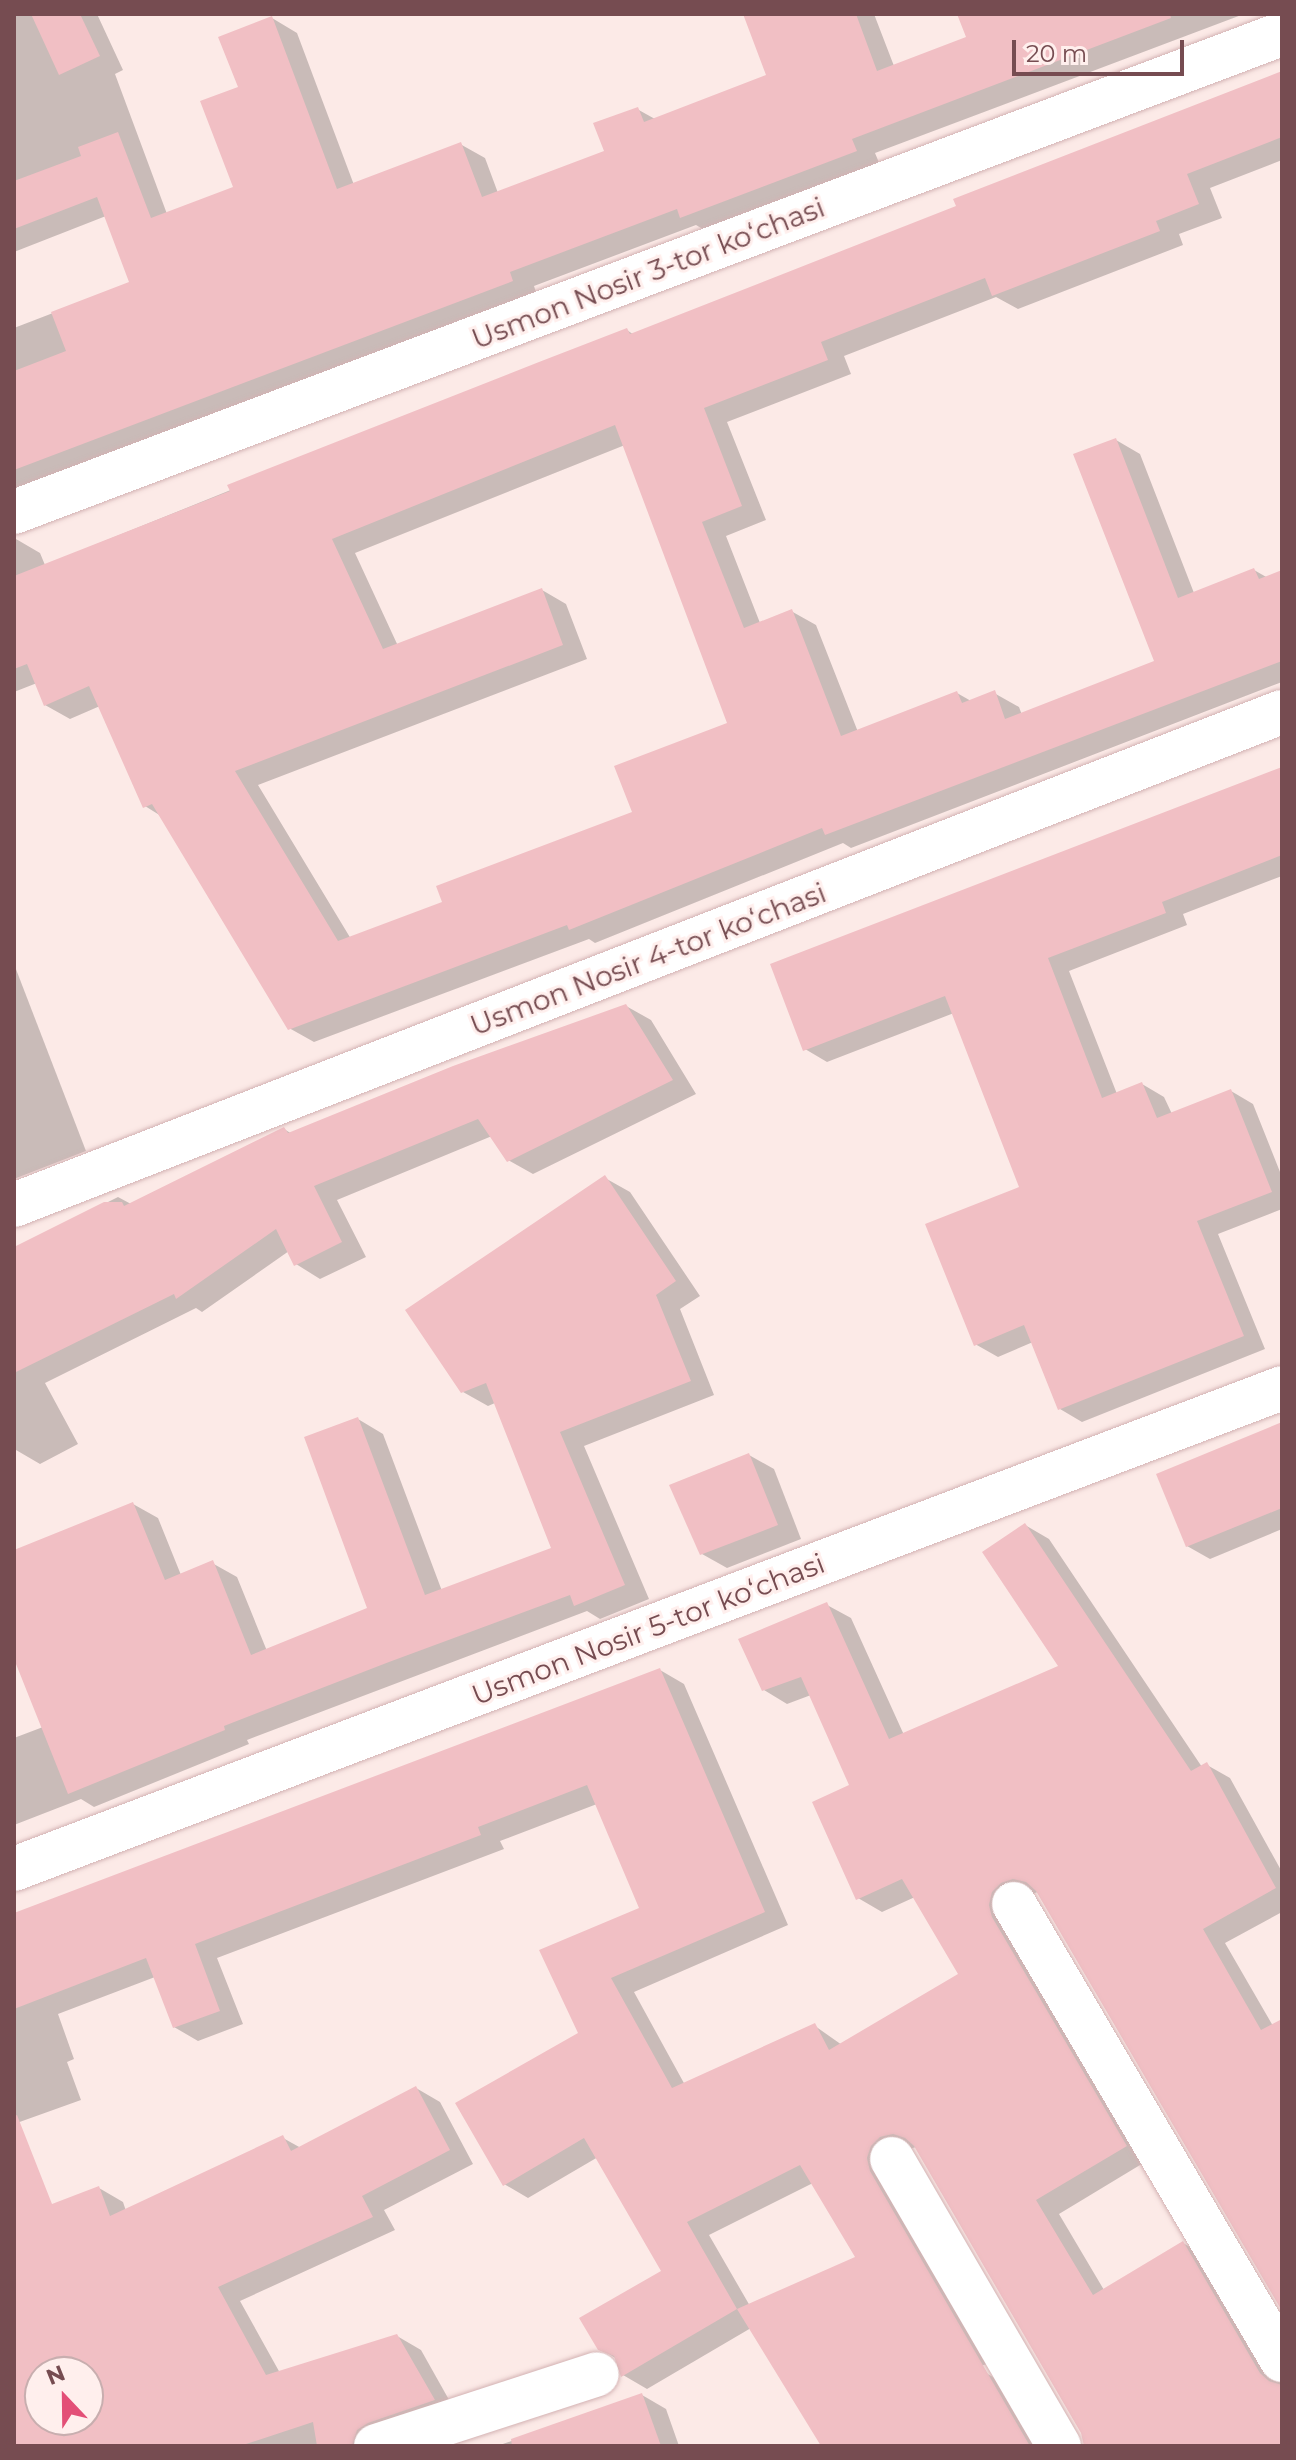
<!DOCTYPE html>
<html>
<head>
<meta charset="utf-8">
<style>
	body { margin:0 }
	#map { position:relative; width:1296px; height:2460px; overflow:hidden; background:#fceae7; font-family:Montserrat,sans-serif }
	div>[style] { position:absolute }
	.shadow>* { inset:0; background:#0003 }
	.building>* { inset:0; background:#f1bfc4 }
	.roads { filter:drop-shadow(0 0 2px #d3b2b3) drop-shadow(0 0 2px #d3b2b3) }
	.minor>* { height:44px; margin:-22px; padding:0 22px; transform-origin:22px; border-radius:22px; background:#fff }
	span { translate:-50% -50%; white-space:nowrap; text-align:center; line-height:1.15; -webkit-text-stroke:6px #ffefed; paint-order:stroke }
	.street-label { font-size:28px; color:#764c51 }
	.frame { position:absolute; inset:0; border:16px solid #764c51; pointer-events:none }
	.north { position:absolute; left:24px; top:2356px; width:80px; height:80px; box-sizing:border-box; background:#ffefed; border:2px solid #c8aeaf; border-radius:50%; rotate:338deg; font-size:22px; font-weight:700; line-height:32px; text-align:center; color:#764c51 }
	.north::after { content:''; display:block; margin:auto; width:28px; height:36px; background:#e34f77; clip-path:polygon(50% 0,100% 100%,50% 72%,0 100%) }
	.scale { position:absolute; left:1012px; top:40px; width:172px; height:36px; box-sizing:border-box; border:4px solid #764c51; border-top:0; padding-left:10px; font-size:24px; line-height:28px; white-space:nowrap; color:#764c51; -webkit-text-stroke:6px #ffefed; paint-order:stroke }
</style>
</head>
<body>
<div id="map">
	<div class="shadow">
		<div style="clip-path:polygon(14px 14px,97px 14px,123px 70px,115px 74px,167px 214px,235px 188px,240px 88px,272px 18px,297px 33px,354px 185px,460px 144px,485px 158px,498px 193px,606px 152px,637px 109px,655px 119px,768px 76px,745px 14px,874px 14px,894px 66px,968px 38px,959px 14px,1244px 14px,875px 153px,880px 165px,706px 231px,696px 225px,534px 286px,537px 295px,14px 521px,14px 328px,131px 283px,106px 216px,14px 252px)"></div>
		<div style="clip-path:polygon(evenodd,1282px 73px,1282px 160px,1210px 188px,1222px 218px,1179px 234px,1183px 245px,1018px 309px,996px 297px,844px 356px,851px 374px,727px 422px,766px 520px,726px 536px,760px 623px,791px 611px,816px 625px,858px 732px,957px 693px,971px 701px,994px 693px,1019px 707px,1022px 715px,1156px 662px,1116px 440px,1140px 454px,1194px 593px,1254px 570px,1268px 578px,1282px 573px,1282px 682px,851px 848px,843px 843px,595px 943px,589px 939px,314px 1042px,289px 1028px,161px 816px,145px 806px,100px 706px,70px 719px,45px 705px,37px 683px,14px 692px,14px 527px,16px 539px,40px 553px,45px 565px,627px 330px,634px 335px,959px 208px,1282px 73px,625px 445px,729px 724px,634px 813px,445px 903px,351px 939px,258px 785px,587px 659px,566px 604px,542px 590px,398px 646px,355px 553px,625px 445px)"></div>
		<div style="clip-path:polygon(1282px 771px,1282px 876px,1183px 914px,1187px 925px,1069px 971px,1117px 1094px,1142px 1084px,1164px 1097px,1172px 1114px,1231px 1091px,1253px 1104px,1282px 1177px,1282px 1209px,1218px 1234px,1265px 1349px,1082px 1422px,1060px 1409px,1033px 1342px,998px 1357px,975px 1344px,1021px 1188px,954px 1013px,827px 1062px,805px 1049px)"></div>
		<div style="clip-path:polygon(14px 964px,86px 1151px,14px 1179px)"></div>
		<div style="clip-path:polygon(626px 1006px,651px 1020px,696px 1094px,533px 1174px,508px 1160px,492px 1136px,337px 1200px,366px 1257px,320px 1279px,296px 1264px,289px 1251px,202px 1312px,196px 1308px,45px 1383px,78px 1444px,40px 1464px,16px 1450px,14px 1249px,118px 1197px,131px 1204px,284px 1129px,292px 1134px)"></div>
		<div style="clip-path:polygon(605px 1178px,630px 1192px,700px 1296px,680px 1309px,714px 1395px,584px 1446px,649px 1599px,600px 1619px,587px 1611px,247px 1740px,249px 1744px,94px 1807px,81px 1799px,14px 1825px,14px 1738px,43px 1727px,14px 1654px,14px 1552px,133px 1504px,158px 1518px,181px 1575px,212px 1563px,237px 1577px,267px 1651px,370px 1609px,358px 1419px,383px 1434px,442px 1591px,553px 1550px,495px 1403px,488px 1406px,463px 1392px)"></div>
		<div style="clip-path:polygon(1282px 1424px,1282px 1529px,1210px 1559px,1187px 1546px)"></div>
		<div style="clip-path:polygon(749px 1455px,774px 1469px,801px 1539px,727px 1568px,702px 1554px)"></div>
		<div style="clip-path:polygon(evenodd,1025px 1525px,1049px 1539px,1202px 1767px,1207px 1765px,1230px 1778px,1282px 1872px,1282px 1912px,1225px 1943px,1273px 2026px,1282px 2021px,1282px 2306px,1038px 1892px,1025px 1896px,1150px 2159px,1059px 2214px,1104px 2290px,1183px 2243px,1207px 2257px,1282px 2385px,1282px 2446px,1086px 2446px,1082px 2433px,916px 2147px,903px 2151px,995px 2361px,824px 2422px,751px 2328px,647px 2389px,623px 2375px,617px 2359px,599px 2348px,664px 2272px,598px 2157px,528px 2198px,504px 2184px,642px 1909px,597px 1804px,500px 1841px,504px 1849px,217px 1958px,243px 2024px,198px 2041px,174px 2027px,155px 1977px,58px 2014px,74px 2059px,67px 2062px,81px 2100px,14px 2124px,14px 1916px,660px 1670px,684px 1684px,788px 1925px,634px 1992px,685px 2085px,815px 2026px,842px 2045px,961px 1974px,915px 1897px,882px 1912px,858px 1898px,852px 1786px,811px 1695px,787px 1704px,764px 1690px,827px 1605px,851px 1618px,904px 1735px,1061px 1667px,1025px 1525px,813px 2183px,858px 2258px,750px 2306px,709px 2235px,813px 2183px)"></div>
		<div style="clip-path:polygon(evenodd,416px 2088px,440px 2102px,473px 2164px,384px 2210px,395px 2230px,240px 2301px,280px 2373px,397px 2336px,421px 2350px,457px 2414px,380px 2446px,14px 2446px,14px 2221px,99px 2188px,123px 2202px,126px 2211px,283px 2138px,301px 2148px,416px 2088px,40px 2372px,88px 2372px,88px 2420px,40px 2420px,40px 2372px)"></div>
		<div style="clip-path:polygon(986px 2373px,1010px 2387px,1047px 2446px,865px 2446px)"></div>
		<div style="clip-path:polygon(642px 2395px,666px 2409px,679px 2446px,497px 2446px)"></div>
	</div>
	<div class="building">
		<div style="clip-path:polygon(31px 14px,80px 14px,100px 56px,59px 75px)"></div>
		<div style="clip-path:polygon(743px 14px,856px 14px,877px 71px,966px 37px,957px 14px,1170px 14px,1171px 18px,852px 139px,857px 151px,680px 218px,677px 209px,510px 272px,513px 281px,14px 470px,14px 371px,66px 351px,51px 312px,129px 282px,97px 197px,14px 229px,14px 181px,81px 156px,78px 147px,118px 132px,151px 218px,233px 187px,200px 101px,238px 87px,218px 37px,272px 16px,337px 189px,461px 142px,482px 197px,604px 151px,593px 123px,638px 107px,644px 122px,766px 75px)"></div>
		<div style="clip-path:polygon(evenodd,1282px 71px,1282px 137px,1187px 174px,1199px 204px,1156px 221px,1160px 231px,992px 296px,985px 278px,821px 342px,828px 360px,704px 408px,742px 506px,702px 522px,744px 628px,792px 609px,841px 736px,957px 691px,962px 703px,995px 690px,1005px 719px,1154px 661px,1073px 454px,1116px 438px,1178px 598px,1254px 568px,1259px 579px,1282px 570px,1282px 661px,825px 835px,822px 828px,569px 930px,567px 925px,288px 1030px,152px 804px,143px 808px,89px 686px,44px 706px,27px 664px,14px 669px,14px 576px,230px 491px,227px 485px,539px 362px,627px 328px,630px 334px,956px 206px,953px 199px,1282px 71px,615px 425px,727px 723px,614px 766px,632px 812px,436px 886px,442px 902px,338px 941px,235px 771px,563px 645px,542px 588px,383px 649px,332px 539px,615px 425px)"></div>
		<div style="clip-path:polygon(1282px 767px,1282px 855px,1162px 902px,1166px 913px,1048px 958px,1102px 1098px,1142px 1082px,1157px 1118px,1231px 1089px,1272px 1192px,1197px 1221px,1244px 1336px,1058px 1410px,1024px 1325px,974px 1346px,925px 1224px,1019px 1187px,945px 996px,803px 1051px,770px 964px)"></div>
		<div style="clip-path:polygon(626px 1004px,673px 1080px,507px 1162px,478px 1119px,314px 1186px,342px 1242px,294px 1266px,276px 1229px,176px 1299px,174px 1294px,14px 1373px,14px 1247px,104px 1202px,122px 1202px,124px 1206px,284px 1127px,288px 1133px,453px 1066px)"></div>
		<div style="clip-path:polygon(605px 1175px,676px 1281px,656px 1295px,691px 1381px,560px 1432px,625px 1585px,574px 1606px,570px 1595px,389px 1662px,224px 1726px,225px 1730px,68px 1794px,14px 1659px,14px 1550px,133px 1502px,165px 1580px,213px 1560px,251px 1655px,367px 1608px,304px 1437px,358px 1417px,425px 1595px,551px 1548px,486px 1383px,461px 1393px,405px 1310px)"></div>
		<div style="clip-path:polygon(1282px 1422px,1282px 1508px,1186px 1547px,1156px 1474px)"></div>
		<div style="clip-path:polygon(749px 1453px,778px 1525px,700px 1555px,669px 1485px)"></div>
		<div style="clip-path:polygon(evenodd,1025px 1523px,1191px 1771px,1207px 1762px,1276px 1888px,1203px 1929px,1261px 2030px,1282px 2019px,1282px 2311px,1036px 1891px,1026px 1882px,1013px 1879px,1001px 1883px,992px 1892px,989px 1905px,992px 1917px,1127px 2146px,1036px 2200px,1093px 2295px,1183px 2241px,1260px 2373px,1269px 2381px,1282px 2385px,1282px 2446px,1084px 2446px,1081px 2433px,914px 2146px,905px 2138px,893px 2134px,880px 2137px,871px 2146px,867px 2158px,870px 2171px,1030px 2446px,821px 2446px,737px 2309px,621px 2377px,614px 2356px,598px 2350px,579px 2318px,661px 2271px,584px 2138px,503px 2186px,455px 2103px,578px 2033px,539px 1950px,639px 1908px,587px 1785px,478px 1827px,481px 1835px,195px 1944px,220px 2011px,173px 2028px,146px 1958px,14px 2009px,14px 1913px,660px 1668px,765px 1912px,611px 1978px,672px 2088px,815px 2023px,829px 2050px,958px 1974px,902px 1879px,856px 1900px,812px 1802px,849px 1785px,801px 1677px,762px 1691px,738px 1639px,827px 1602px,889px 1739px,1058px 1666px,982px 1552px,1025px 1523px,800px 2165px,855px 2257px,737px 2309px,687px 2222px,800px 2165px)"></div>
		<div style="clip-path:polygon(evenodd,416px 2086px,450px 2150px,362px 2196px,373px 2217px,218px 2287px,266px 2375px,397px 2334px,435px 2400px,368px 2423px,357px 2430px,352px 2446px,317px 2446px,313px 2422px,240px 2446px,14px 2446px,14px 2116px,17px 2115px,52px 2204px,99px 2186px,110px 2216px,283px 2135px,291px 2151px,416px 2086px,40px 2372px,88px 2372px,88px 2420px,40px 2420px,40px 2372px)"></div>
		<div style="clip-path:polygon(642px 2393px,661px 2446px,512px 2446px,511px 2439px)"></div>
	</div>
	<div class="roads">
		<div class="minor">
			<div style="left:14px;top:512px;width:1355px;rotate:-20.66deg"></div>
			<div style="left:14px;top:1205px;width:1360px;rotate:-21.25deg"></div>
			<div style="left:14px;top:1869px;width:1356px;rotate:-20.77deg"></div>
			<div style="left:1014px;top:1904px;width:529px;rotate:59.56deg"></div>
			<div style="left:892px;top:2159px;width:332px;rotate:59.8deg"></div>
			<div style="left:376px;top:2446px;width:232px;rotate:-18deg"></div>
		</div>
	</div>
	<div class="street-label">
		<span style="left:648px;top:273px;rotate:-21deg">Usmon Nosir 3-tor koʻchasi</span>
		<span style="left:648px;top:959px;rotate:-21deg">Usmon Nosir 4-tor koʻchasi</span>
		<span style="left:648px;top:1629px;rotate:-21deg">Usmon Nosir 5-tor koʻchasi</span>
	</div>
	<div class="frame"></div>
	<div class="north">N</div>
	<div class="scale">20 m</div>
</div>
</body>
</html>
